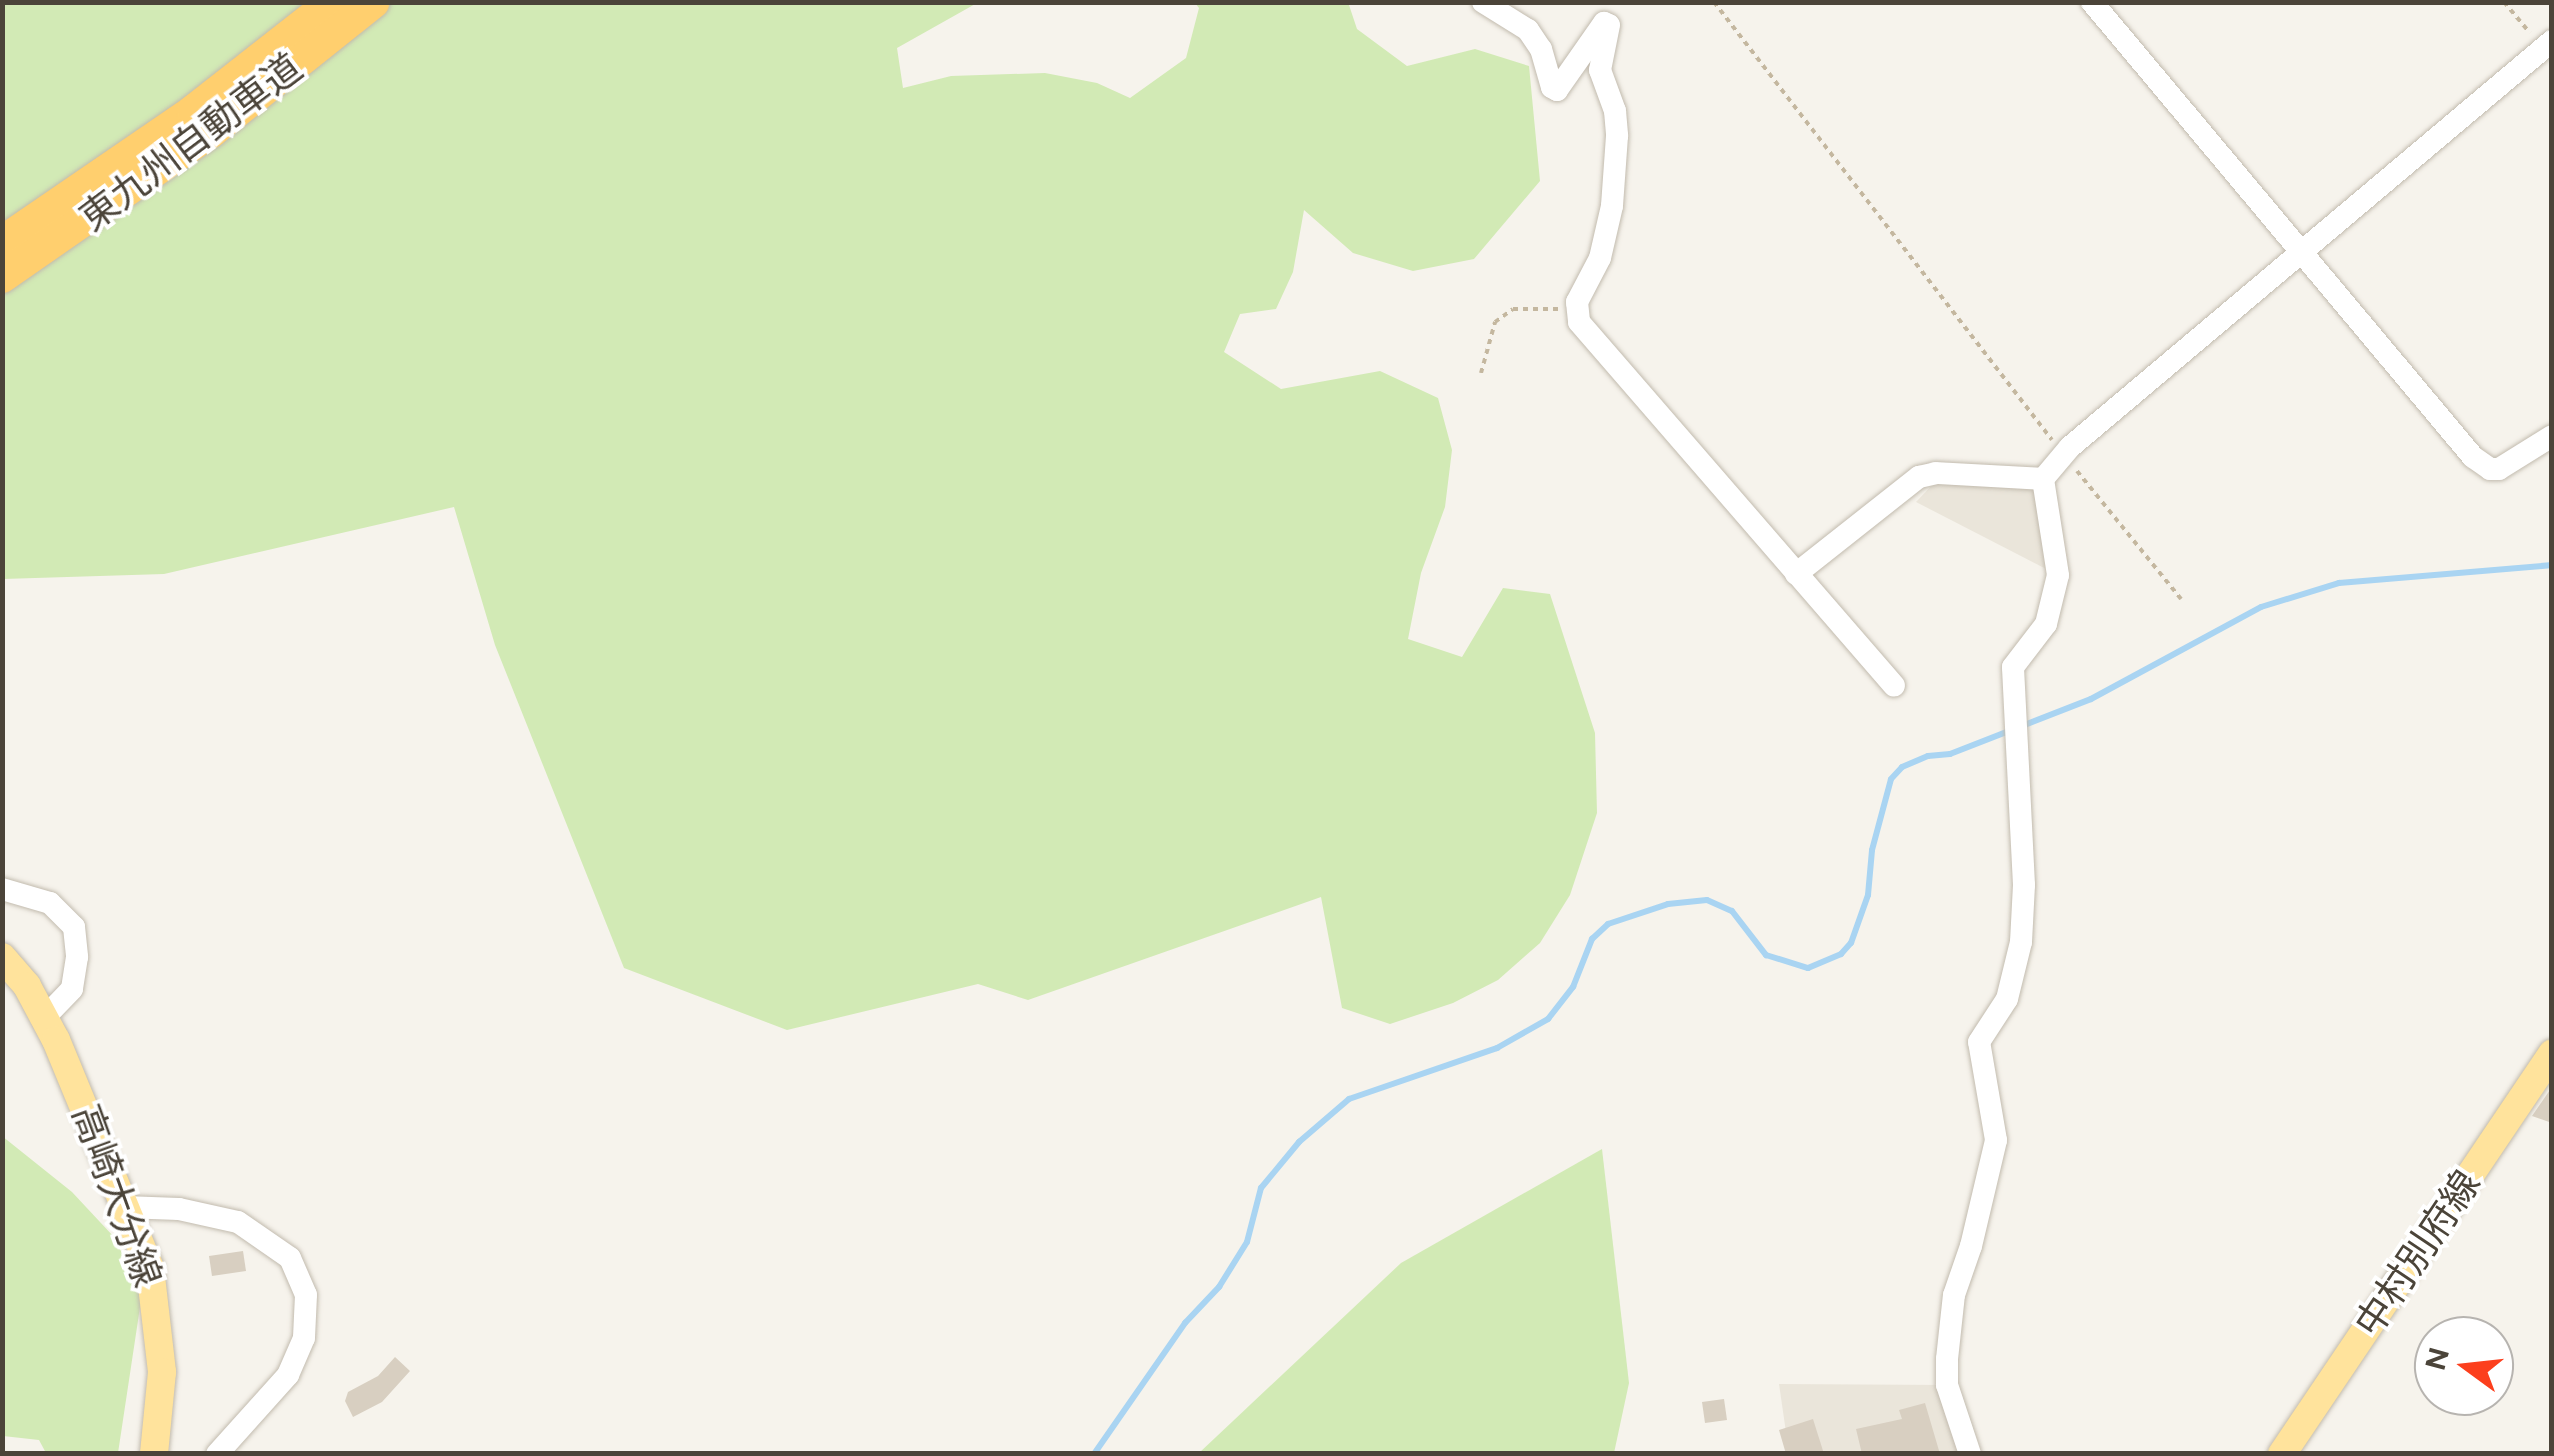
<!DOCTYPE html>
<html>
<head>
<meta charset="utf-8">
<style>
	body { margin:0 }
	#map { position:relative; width:2554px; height:1456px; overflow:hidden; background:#f6f3ec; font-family:Figtree,"Noto Sans JP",sans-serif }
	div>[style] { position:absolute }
	.residential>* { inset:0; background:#eae5da }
	.green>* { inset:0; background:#d2eab5 }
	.stream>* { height:6px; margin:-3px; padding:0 3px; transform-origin:3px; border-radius:3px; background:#a9d4f2 }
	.building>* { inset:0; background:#d8cfc1 }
	.path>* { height:4px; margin-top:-2px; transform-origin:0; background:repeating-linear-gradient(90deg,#c4b79f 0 5px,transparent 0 10px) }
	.roads { filter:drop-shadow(0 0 2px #c2bbae) drop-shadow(0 0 2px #c2bbae) }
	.minor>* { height:22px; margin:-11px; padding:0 11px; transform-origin:11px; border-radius:11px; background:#fff }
	.major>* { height:28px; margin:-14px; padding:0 14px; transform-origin:14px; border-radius:14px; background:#ffe39c }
	.highway>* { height:32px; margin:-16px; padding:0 16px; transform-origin:16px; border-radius:16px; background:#ffcf6e }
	span { translate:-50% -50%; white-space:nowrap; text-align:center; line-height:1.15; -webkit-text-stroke:8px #fff; paint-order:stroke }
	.street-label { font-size:38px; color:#4b4439 }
	.frame { position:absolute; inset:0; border:5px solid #4b4439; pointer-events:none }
	.north { position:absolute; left:2414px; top:1316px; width:100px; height:100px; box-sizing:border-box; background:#fff; border:2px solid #b7b4b0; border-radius:50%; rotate:285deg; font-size:28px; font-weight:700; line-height:40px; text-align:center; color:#4b4439 }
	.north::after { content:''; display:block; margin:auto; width:35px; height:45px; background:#fc3f1d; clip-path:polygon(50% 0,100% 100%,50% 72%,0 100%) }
</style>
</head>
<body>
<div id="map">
	<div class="residential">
		<div style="clip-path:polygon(1937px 480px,2033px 484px,2056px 574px,1916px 502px)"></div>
		<div style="clip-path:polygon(1779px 1384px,1947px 1385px,1972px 1453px,1789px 1453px)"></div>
	</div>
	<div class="green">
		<div style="clip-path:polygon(1348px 2px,1357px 29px,1407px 66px,1475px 49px,1529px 66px,1540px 181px,1474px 259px,1413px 271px,1353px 253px,1304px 210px,1293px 272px,1276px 309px,1240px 314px,1224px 352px,1281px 389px,1380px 371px,1438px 398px,1452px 450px,1445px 507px,1421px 573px,1408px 639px,1462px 657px,1503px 588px,1550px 594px,1595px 733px,1597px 813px,1570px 895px,1540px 943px,1498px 980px,1453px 1003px,1390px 1024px,1342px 1008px,1321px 897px,1028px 1000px,978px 984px,787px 1030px,624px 968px,495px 645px,454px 507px,164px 574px,3px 579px,2px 3px,977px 3px,897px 48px,903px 88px,951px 76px,1045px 73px,1097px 83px,1130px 98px,1186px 58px,1199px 8px,1195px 3px)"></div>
		<div style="clip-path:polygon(2px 1136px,72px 1192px,114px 1237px,142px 1294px,118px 1453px,46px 1453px,39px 1440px,3px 1436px)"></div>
		<div style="clip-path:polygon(1602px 1149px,1629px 1383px,1614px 1453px,1199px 1453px,1401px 1263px)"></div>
	</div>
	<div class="stream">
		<div style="left:1094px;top:1454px;width:160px;rotate:-55.2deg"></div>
		<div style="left:1185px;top:1323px;width:50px;rotate:-46.6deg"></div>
		<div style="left:1219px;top:1287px;width:53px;rotate:-58.1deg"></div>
		<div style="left:1247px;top:1242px;width:56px;rotate:-75.5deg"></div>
		<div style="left:1261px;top:1188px;width:60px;rotate:-50.4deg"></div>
		<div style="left:1299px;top:1142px;width:66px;rotate:-40.7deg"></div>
		<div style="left:1349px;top:1099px;width:157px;rotate:-19deg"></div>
		<div style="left:1497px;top:1048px;width:59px;rotate:-29.6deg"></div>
		<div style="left:1548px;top:1019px;width:41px;rotate:-52deg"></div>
		<div style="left:1573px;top:987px;width:52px;rotate:-68.4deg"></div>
		<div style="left:1592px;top:939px;width:22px;rotate:-43deg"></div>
		<div style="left:1608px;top:924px;width:63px;rotate:-18.4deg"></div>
		<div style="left:1668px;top:904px;width:39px;rotate:-6deg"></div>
		<div style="left:1707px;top:900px;width:27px;rotate:24deg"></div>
		<div style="left:1732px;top:911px;width:56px;rotate:52.3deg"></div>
		<div style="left:1766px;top:955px;width:44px;rotate:17.2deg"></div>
		<div style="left:1808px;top:968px;width:36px;rotate:-23deg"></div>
		<div style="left:1841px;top:954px;width:15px;rotate:-48deg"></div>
		<div style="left:1851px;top:943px;width:51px;rotate:-70.5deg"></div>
		<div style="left:1868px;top:895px;width:45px;rotate:-84.9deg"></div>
		<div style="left:1872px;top:850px;width:73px;rotate:-75deg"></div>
		<div style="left:1891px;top:779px;width:16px;rotate:-47deg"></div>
		<div style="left:1902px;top:767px;width:28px;rotate:-23deg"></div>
		<div style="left:1928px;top:756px;width:22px;rotate:-5deg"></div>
		<div style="left:1950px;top:754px;width:151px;rotate:-21.3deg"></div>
		<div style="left:2091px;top:699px;width:193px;rotate:-28.4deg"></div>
		<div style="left:2261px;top:607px;width:82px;rotate:-17.1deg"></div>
		<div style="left:2339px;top:583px;width:214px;rotate:-4.8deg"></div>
	</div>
	<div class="building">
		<div style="clip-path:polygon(2552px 1087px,2552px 1123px,2532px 1116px)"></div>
		<div style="clip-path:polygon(243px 1251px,246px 1271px,212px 1276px,209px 1256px)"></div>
		<div style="clip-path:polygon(395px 1357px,410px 1371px,382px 1402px,353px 1417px,345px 1401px,348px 1392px,378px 1376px)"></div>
		<div style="clip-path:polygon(1724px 1399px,1727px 1420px,1705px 1423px,1702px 1402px)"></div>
		<div style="clip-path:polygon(1925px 1403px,1940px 1454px,1862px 1454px,1856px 1429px,1902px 1419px,1899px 1410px)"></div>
		<div style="clip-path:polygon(1813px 1419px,1824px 1454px,1786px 1454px,1779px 1430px)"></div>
	</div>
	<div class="path">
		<div style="left:1714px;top:2px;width:553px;rotate:52.34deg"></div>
		<div style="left:2504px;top:2px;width:40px;rotate:50deg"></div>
		<div style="left:1481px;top:373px;width:53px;rotate:-74.6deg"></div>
		<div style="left:1495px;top:322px;width:22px;rotate:-36deg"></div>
		<div style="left:1513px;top:309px;width:45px"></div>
		<div style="left:2077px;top:471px;width:165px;rotate:50.9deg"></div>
	</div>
	<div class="roads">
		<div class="minor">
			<div style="left:1483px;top:2px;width:53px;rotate:31.9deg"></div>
			<div style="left:1528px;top:30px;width:23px;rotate:56deg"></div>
			<div style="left:1541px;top:49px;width:40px;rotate:74deg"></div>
			<div style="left:1552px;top:87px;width:6px;rotate:31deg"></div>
			<div style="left:1557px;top:90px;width:82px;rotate:-55deg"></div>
			<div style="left:1604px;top:23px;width:5px;rotate:22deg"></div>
			<div style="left:1609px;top:25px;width:46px;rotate:101.3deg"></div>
			<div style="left:1600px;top:70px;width:44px;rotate:69.9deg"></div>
			<div style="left:1615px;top:111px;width:25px;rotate:85deg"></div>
			<div style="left:1617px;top:136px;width:70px;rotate:94.1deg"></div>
			<div style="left:1612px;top:206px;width:53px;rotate:103deg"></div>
			<div style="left:1600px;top:258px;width:50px;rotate:117.6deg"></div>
			<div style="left:1577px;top:302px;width:20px;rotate:84deg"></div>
			<div style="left:1579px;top:322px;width:481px;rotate:49.1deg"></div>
			<div style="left:2092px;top:2px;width:593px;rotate:50.06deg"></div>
			<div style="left:2473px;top:457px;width:21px;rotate:35deg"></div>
			<div style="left:2490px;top:469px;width:9px"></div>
			<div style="left:2499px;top:469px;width:62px;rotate:-31.9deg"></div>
			<div style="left:1796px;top:574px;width:157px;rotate:-38.3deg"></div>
			<div style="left:1919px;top:477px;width:17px;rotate:-13deg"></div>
			<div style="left:1936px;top:473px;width:107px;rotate:3.2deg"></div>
			<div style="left:2px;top:889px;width:50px;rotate:16.3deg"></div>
			<div style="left:50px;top:903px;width:34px;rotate:45deg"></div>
			<div style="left:74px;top:927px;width:30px;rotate:84deg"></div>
			<div style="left:77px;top:957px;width:32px;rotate:99deg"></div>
			<div style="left:72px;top:989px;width:39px;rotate:134deg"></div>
			<div style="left:124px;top:1207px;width:55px;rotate:2.1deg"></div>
			<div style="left:179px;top:1209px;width:60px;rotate:12.4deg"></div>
			<div style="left:238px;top:1222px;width:63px;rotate:34.7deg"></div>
			<div style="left:290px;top:1258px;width:40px;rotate:66.6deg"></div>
			<div style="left:306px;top:1295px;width:43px;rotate:92.7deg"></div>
			<div style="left:304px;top:1338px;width:40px;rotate:113.4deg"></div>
			<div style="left:288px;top:1375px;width:106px;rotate:131.9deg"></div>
			<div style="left:1970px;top:1454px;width:73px;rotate:-108.4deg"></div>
			<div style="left:1947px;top:1385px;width:26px;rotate:-90deg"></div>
			<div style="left:1947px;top:1359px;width:64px;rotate:-83.8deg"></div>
			<div style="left:1954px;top:1295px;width:52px;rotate:-70.9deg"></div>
			<div style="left:1971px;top:1246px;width:109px;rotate:-76.7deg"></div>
			<div style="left:1996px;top:1140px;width:99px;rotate:-99.8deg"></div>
			<div style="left:1979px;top:1042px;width:51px;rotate:-56.9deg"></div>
			<div style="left:2007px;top:999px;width:59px;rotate:-76.2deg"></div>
			<div style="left:2021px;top:942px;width:57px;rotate:-87deg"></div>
			<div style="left:2024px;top:885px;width:218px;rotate:-92.9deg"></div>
			<div style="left:2013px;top:667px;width:54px;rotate:-52.5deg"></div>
			<div style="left:2046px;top:624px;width:50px;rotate:-76.2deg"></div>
			<div style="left:2058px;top:575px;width:97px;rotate:-98.9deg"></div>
			<div style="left:2043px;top:479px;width:42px;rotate:-49.8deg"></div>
			<div style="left:2070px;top:447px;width:630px;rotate:-40.11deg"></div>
		</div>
		<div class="major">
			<div style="left:2px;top:957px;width:38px;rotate:49deg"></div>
			<div style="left:27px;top:986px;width:61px;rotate:61.8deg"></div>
			<div style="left:56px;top:1040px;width:247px;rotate:67.6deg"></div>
			<div style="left:150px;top:1268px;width:105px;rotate:83.4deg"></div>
			<div style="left:162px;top:1372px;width:82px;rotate:95.6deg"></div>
			<div style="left:2282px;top:1454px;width:483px;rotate:-56deg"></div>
		</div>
		<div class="highway">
			<div style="left:2px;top:242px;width:232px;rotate:-34.4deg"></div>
			<div style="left:193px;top:111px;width:177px;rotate:-38.1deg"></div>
			<div style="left:2px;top:277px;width:254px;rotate:-34.8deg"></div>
			<div style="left:211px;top:132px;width:208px;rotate:-38.6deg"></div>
		</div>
	</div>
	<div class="street-label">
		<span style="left:191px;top:143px;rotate:-37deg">東九州自動車道</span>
		<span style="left:116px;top:1196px;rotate:70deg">高崎大分線</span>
		<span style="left:2418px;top:1254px;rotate:-56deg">中村別府線</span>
	</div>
	<div class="frame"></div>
	<div class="north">N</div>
</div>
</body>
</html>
